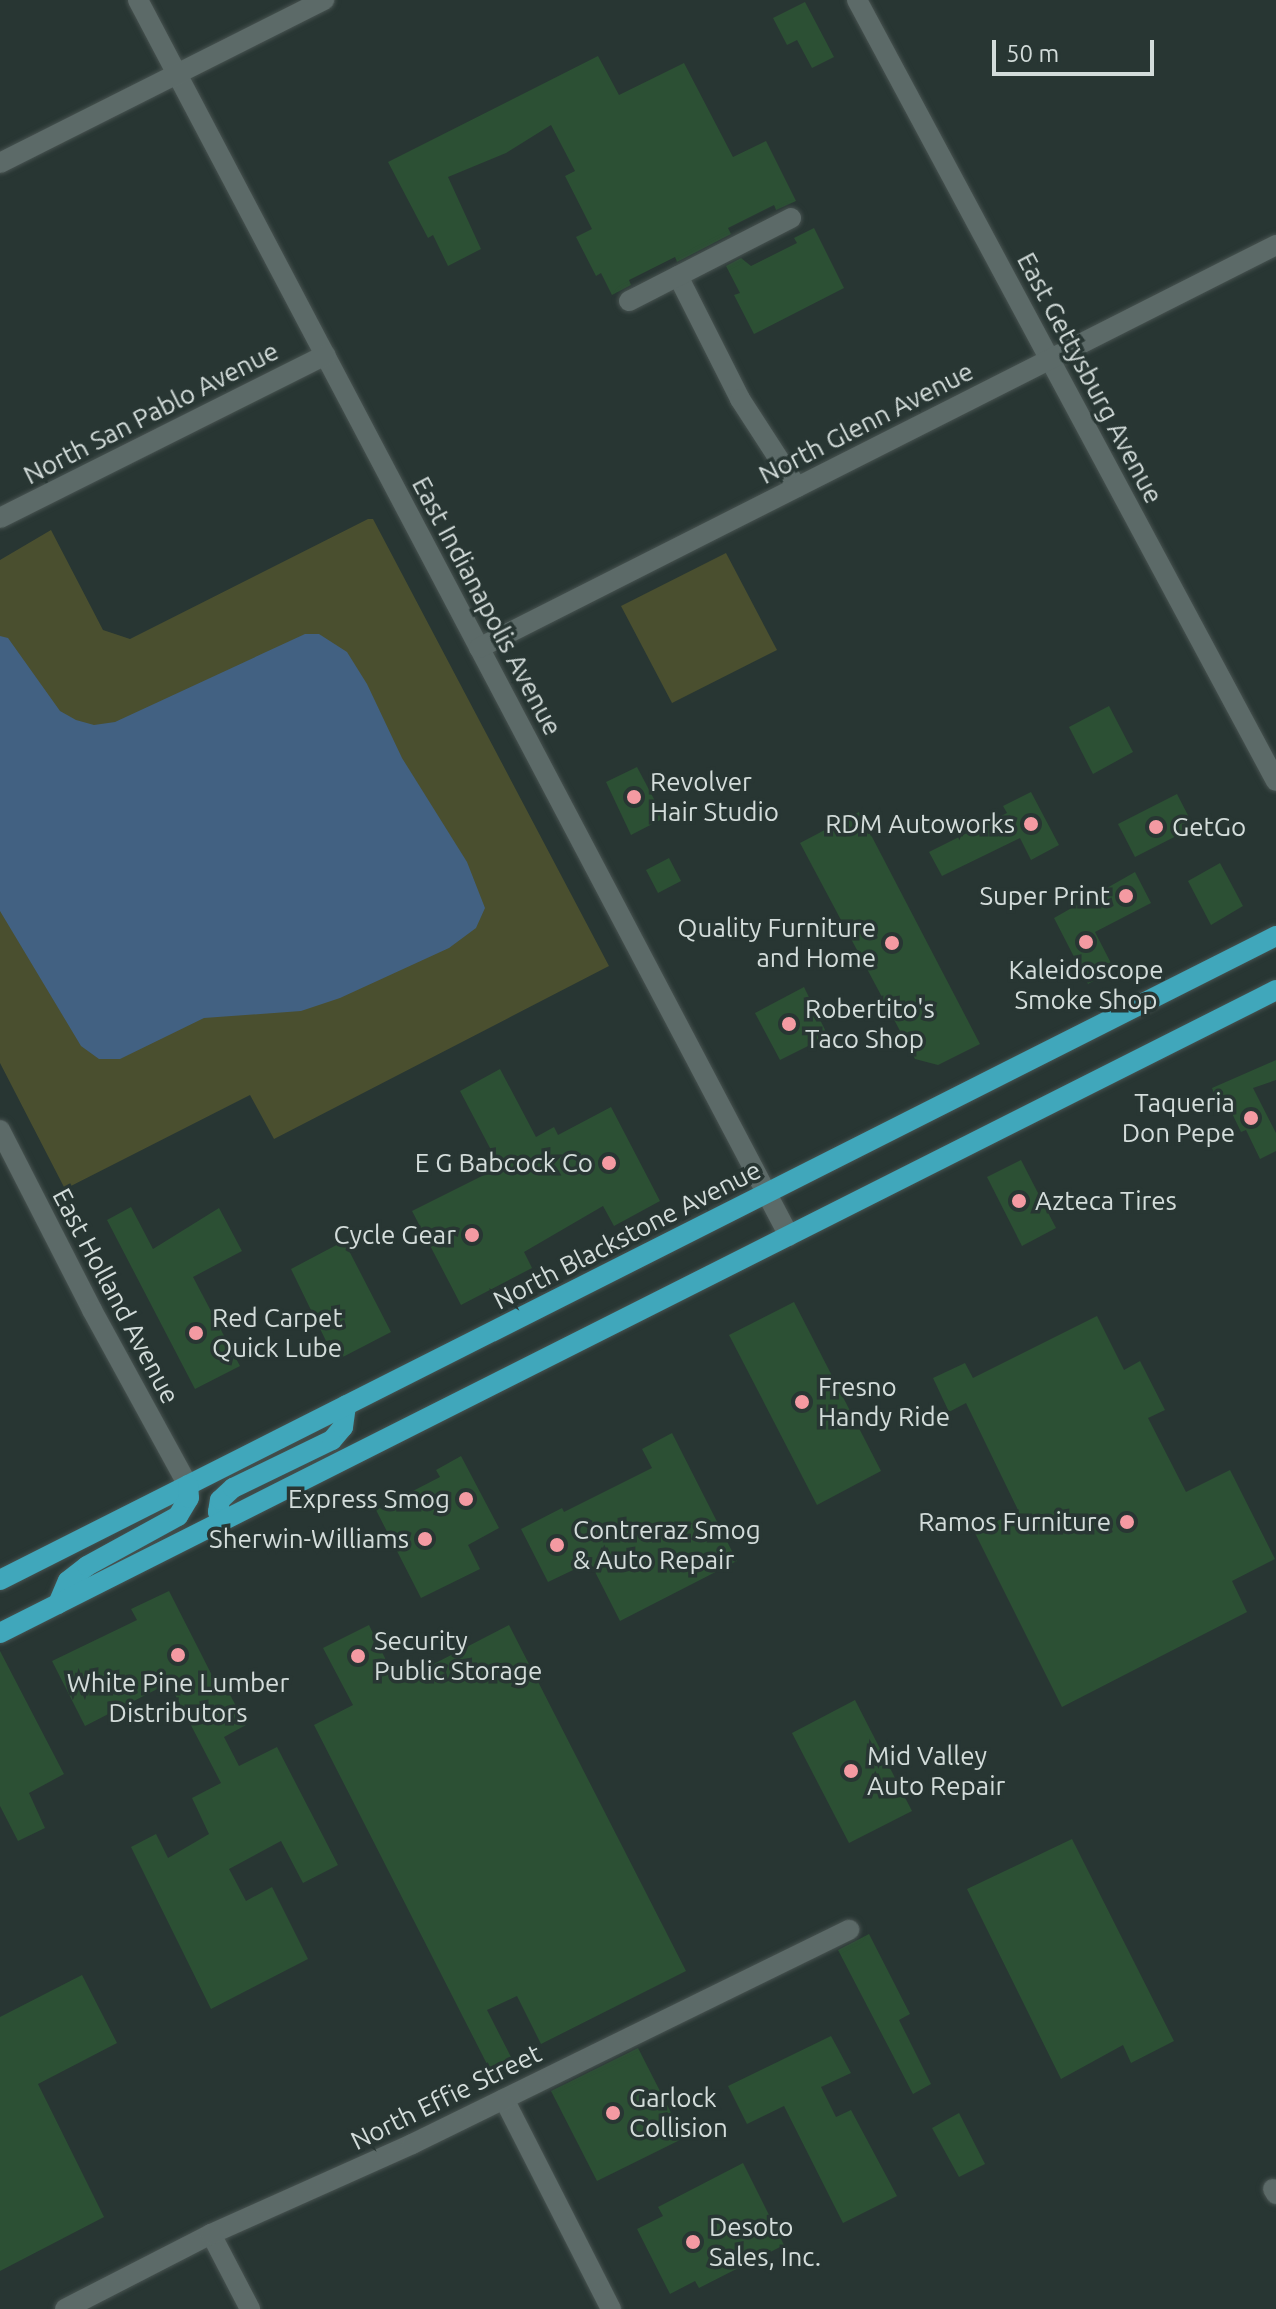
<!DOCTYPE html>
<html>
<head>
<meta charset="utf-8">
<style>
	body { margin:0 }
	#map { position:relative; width:1276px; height:2309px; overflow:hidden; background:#283633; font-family:Ubuntu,sans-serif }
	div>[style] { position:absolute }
	.green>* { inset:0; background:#4a4f2f }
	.water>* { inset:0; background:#426182 }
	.building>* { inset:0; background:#2c5034 }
	.roads { filter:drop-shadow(0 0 2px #475250) drop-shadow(0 0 2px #475250) }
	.minor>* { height:20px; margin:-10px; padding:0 10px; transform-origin:10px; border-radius:10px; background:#5c6a68 }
	.major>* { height:20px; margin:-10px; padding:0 10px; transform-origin:10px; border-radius:10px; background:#40a7bb }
	.dots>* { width:22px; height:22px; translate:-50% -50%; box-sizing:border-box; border:4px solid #283633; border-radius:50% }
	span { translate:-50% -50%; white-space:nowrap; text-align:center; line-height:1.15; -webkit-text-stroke:7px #283633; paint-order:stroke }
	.street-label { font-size:26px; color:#d3dcda }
	.poi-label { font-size:26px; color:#d3dcda }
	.left { translate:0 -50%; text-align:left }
	.right { translate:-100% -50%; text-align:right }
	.scale { position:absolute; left:992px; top:40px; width:162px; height:36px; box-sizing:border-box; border:4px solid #d3dcda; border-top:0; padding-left:10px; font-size:24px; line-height:28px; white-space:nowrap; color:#d3dcda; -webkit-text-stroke:6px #283633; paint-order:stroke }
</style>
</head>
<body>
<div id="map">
	<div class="green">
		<div style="clip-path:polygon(368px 519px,373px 519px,609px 966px,274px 1139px,250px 1095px,65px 1189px,0 1063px,0 560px,51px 530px,103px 630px,130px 639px)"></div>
		<div style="clip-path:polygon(726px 553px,777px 650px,672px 703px,621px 606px)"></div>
	</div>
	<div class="water">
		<div style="clip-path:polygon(305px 634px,319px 634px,347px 652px,367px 684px,402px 758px,467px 862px,485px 908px,476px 928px,449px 948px,340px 998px,301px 1011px,204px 1018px,120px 1059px,99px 1059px,81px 1046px,0 911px,0 636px,8px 638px,60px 711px,76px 720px,94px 725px,115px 722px)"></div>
	</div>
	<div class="building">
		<div style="clip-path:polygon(805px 2px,834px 57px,812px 68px,797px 40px,787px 45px,773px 18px)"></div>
		<div style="clip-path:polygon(598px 56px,619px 95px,684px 63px,733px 157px,766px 141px,796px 201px,776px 210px,774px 205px,728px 228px,731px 234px,677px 262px,675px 257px,629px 280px,631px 285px,612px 295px,601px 273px,596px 276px,576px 237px,592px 229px,565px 176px,575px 171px,551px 125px,506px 153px,448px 177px,481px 249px,448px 266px,433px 235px,428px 238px,388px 162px)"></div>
		<div style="clip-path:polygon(814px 228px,844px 288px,754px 334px,734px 295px,740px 293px,726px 266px,741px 258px,751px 266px,797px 243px,794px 238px)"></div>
		<div style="clip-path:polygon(1109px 706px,1133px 752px,1093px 774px,1069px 727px)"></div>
		<div style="clip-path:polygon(637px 767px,664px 818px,631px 835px,606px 782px)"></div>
		<div style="clip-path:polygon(1031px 792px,1059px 845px,1031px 860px,1020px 838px,942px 876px,929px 852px,1007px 813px,1003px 806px)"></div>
		<div style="clip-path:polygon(1177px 794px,1194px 827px,1135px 857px,1118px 824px)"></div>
		<div style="clip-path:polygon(859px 812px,980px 1044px,938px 1065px,915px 1059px,800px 843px)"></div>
		<div style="clip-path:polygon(669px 858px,681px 881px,658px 893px,646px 870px)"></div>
		<div style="clip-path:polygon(1220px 863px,1243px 906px,1211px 925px,1188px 881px)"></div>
		<div style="clip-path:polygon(1135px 872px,1151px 903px,1095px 932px,1114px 969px,1088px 984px,1054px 918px)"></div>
		<div style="clip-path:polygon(804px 987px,828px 1036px,780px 1060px,755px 1013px)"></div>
		<div style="clip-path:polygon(1276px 1060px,1276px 1080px,1253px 1088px,1276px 1133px,1276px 1151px,1260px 1159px,1246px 1130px,1241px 1132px,1227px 1103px,1219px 1107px,1212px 1088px)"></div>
		<div style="clip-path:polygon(500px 1069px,536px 1137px,554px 1127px,558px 1135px,611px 1107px,660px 1201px,614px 1226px,603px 1206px,524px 1252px,532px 1268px,461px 1305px,412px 1211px,500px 1167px,460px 1091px)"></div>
		<div style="clip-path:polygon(1021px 1160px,1056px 1228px,1022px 1246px,987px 1177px)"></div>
		<div style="clip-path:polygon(131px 1207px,153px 1249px,219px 1208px,242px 1251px,193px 1277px,240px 1366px,195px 1389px,107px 1220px)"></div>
		<div style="clip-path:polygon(344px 1241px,391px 1332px,339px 1359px,330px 1340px,326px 1341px,291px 1269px)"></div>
		<div style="clip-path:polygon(794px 1302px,881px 1471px,817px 1505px,729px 1335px)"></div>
		<div style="clip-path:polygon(1097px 1316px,1124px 1370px,1140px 1361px,1165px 1410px,1148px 1418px,1186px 1492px,1230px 1470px,1275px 1559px,1232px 1581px,1247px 1612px,1062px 1707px,975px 1533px,1018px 1510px,966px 1403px,949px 1412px,933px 1378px,965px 1363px,973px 1378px)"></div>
		<div style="clip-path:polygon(672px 1433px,737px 1561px,620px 1621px,590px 1562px,548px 1582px,521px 1529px,562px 1508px,564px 1512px,652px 1468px,642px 1449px)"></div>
		<div style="clip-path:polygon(461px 1456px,499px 1528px,468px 1545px,480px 1569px,421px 1598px,376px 1510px,440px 1477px,436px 1470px)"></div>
		<div style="clip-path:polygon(169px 1591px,221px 1693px,227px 1689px,246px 1725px,224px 1737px,239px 1766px,277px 1747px,338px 1865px,303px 1883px,281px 1841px,229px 1869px,246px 1901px,272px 1887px,308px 1959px,211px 2009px,131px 1847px,156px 1834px,168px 1858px,209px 1834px,192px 1798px,221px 1783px,169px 1683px,85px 1726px,52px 1661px,137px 1620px,131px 1609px)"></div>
		<div style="clip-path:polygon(369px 1625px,397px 1683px,509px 1625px,686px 1971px,541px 2044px,517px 1996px,487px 2010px,511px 2057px,489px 2068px,314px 1725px,353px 1705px,323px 1648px)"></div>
		<div style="clip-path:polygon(0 1651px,64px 1774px,29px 1793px,45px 1828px,18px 1841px,0 1806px)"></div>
		<div style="clip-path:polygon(855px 1700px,912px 1811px,849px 1843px,792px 1733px)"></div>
		<div style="clip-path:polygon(1072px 1839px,1174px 2041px,1131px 2063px,1123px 2045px,1061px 2079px,967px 1889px)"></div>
		<div style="clip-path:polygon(869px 1934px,910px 2014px,899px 2020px,931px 2084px,913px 2094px,838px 1950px)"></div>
		<div style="clip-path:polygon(82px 1975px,117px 2043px,38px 2084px,104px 2217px,0 2271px,0 2017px)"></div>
		<div style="clip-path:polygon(831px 2036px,851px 2073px,821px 2087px,836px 2117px,851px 2110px,897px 2196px,843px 2223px,784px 2106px,747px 2124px,728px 2086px)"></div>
		<div style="clip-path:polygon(638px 2048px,684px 2138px,597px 2181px,551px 2091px)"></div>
		<div style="clip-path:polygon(959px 2113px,985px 2164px,959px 2177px,932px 2128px)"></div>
		<div style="clip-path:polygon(743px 2163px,784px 2245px,699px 2288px,695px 2281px,670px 2294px,637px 2229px,663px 2216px,658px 2207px)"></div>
	</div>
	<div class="roads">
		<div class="minor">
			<div style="left:138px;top:0;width:1397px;rotate:62.22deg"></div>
			<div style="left:857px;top:0;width:886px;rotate:61.79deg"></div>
			<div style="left:0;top:163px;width:363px;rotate:-26.7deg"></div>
			<div style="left:678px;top:276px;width:138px;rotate:63.2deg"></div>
			<div style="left:740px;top:399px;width:105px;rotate:57.1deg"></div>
			<div style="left:629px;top:301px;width:182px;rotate:-27.1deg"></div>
			<div style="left:0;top:518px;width:364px;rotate:-26.6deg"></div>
			<div style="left:479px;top:648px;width:893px;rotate:-26.82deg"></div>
			<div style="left:0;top:1130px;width:202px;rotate:62.9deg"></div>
			<div style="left:92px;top:1310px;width:200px;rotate:61.3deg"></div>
			<div style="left:504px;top:2099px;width:236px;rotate:63deg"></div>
			<div style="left:1273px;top:2189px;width:6px;rotate:59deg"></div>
			<div style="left:211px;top:2234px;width:85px;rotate:62.5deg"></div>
			<div style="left:65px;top:2309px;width:164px;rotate:-27.2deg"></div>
			<div style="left:211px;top:2234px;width:220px;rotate:-24.1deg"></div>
			<div style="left:412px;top:2144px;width:487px;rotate:-26.1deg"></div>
		</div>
		<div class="major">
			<div style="left:222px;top:1521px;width:10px;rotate:-114deg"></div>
			<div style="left:218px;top:1512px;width:12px;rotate:-81deg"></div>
			<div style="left:220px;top:1500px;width:18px;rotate:-43deg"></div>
			<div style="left:233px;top:1488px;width:110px;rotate:-25.9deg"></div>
			<div style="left:332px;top:1440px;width:17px;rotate:-50deg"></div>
			<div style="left:343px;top:1427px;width:22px;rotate:-82deg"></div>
			<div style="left:0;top:1580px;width:1429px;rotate:-26.78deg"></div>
			<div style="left:58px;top:1604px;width:25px;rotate:-67deg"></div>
			<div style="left:68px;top:1581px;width:24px;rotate:-38deg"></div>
			<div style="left:87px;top:1566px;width:104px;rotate:-28.8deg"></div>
			<div style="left:178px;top:1516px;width:21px;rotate:-59deg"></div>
			<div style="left:189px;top:1498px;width:13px;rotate:-94deg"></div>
			<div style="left:0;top:1633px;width:1429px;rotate:-26.74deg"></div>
		</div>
	</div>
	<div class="dots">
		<div style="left:634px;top:797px;background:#f49aa2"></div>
		<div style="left:1031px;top:824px;background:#f49aa2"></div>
		<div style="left:1156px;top:827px;background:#f49aa2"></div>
		<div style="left:1126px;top:896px;background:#f49aa2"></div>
		<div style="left:1086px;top:942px;background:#f49aa2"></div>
		<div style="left:892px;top:943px;background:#f49aa2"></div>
		<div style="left:789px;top:1024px;background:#f49aa2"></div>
		<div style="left:1251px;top:1118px;background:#f49aa2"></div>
		<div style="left:609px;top:1163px;background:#f49aa2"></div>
		<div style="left:1019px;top:1201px;background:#f49aa2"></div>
		<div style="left:472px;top:1235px;background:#f49aa2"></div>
		<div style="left:196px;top:1333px;background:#f49aa2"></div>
		<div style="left:802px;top:1402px;background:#f49aa2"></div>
		<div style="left:466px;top:1499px;background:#f49aa2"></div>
		<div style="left:1127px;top:1522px;background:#f49aa2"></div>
		<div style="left:425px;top:1539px;background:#f49aa2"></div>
		<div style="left:557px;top:1545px;background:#f49aa2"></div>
		<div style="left:178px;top:1655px;background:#f49aa2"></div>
		<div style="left:358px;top:1656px;background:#f49aa2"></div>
		<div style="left:851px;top:1771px;background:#f49aa2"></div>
		<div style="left:613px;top:2113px;background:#f49aa2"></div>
		<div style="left:693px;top:2242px;background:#f49aa2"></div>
	</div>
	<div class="street-label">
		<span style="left:1090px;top:378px;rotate:62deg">East Gettysburg Avenue</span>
		<span style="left:151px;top:413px;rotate:-27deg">North San Pablo Avenue</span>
		<span style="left:866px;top:423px;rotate:-27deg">North Glenn Avenue</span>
		<span style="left:487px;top:606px;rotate:62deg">East Indianapolis Avenue</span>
		<span style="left:627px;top:1235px;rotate:-27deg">North Blackstone Avenue</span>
		<span style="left:116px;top:1296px;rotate:62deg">East Holland Avenue</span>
		<span style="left:446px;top:2097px;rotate:-26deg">North Effie Street</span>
	</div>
	<div class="poi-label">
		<span class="left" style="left:650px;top:797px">Revolver<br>Hair Studio</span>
		<span class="right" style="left:1015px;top:824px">RDM Autoworks</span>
		<span class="left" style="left:1172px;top:827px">GetGo</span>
		<span class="right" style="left:1110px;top:896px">Super Print</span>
		<span class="right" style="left:876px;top:943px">Quality Furniture<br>and Home</span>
		<span style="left:1086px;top:985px">Kaleidoscope<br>Smoke Shop</span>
		<span class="left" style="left:805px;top:1024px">Robertito's<br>Taco Shop</span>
		<span class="right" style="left:1235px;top:1118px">Taqueria<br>Don Pepe</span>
		<span class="right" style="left:593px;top:1163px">E G Babcock Co</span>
		<span class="left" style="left:1035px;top:1201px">Azteca Tires</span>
		<span class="right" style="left:456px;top:1235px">Cycle Gear</span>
		<span class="left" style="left:212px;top:1333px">Red Carpet<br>Quick Lube</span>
		<span class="left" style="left:818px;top:1402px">Fresno<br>Handy Ride</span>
		<span class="right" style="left:450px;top:1499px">Express Smog</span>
		<span class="right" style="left:1111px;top:1522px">Ramos Furniture</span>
		<span class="left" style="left:573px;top:1545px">Contreraz Smog<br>&amp; Auto Repair</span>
		<span class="right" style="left:409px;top:1539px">Sherwin-Williams</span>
		<span class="left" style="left:374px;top:1656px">Security<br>Public Storage</span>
		<span style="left:178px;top:1698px">White Pine Lumber<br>Distributors</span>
		<span class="left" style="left:867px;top:1771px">Mid Valley<br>Auto Repair</span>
		<span class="left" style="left:629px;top:2113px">Garlock<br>Collision</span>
		<span class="left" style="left:709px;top:2242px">Desoto<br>Sales, Inc.</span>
	</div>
	<div class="scale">50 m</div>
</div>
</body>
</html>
